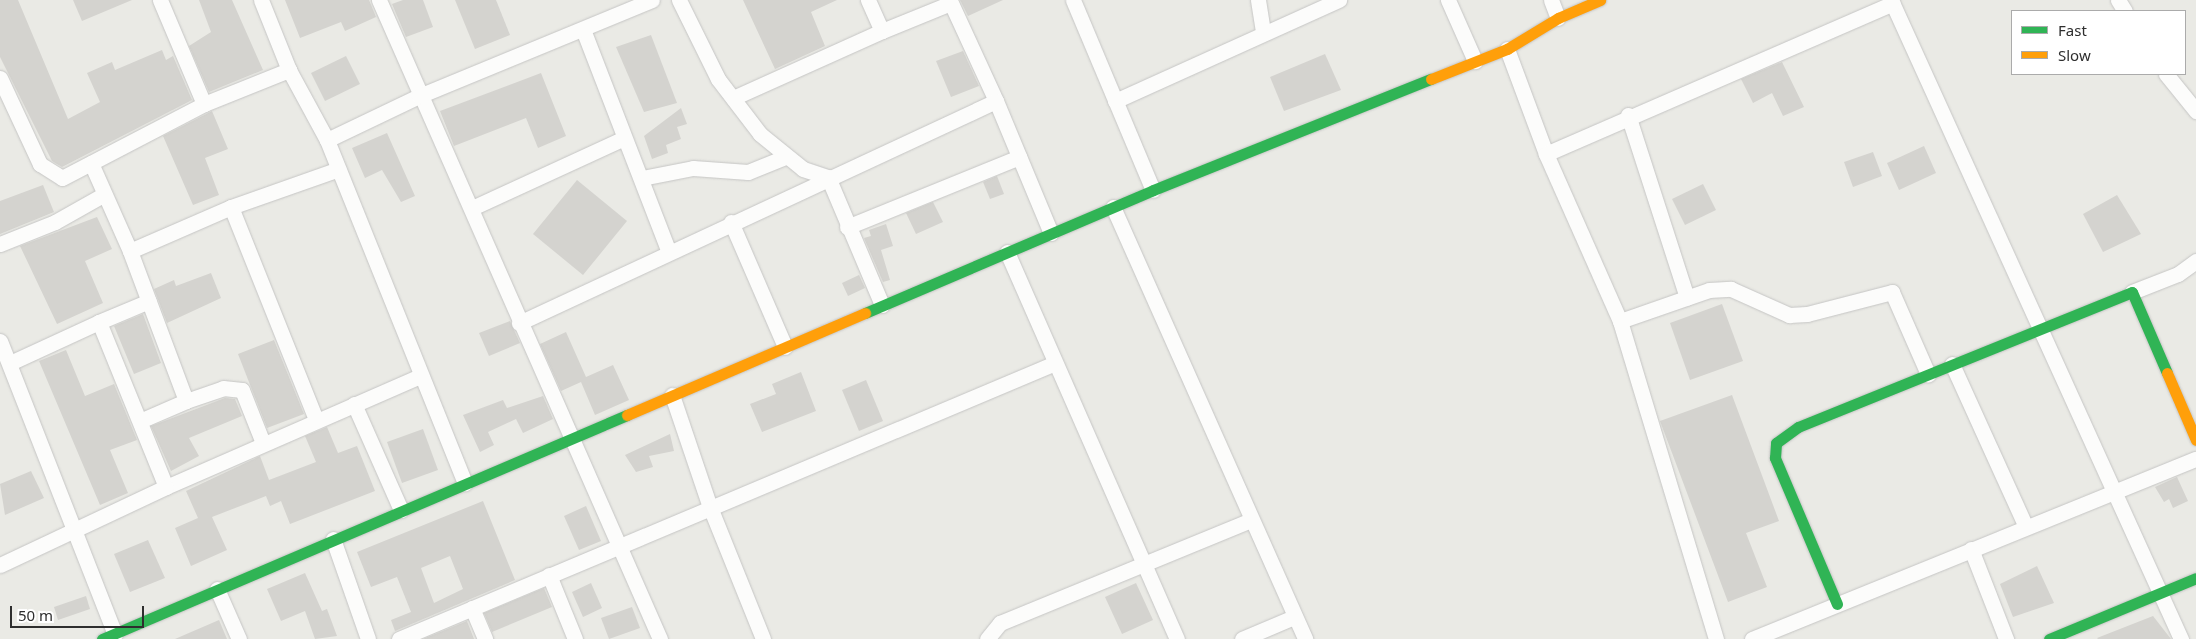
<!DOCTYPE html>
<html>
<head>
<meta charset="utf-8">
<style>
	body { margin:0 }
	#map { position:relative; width:2196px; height:639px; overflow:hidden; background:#eaeae5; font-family:"Noto Sans",sans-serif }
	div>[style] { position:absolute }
	.building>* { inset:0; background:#d4d3cf }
	.roads { filter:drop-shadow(0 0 1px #c5c5c4) drop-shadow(0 0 1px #c5c5c4) }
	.street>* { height:15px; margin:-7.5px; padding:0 7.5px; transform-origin:7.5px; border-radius:7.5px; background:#fcfcfb }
	.fast>* { height:11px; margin:-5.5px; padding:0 5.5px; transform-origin:5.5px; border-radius:5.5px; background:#30b455 }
	.slow>* { height:11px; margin:-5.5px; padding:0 5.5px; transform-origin:5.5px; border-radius:5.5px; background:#ff9f0a }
	span { translate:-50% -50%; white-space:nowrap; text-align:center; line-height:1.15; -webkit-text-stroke:4.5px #fff; paint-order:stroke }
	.legend { position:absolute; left:2011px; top:10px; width:175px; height:65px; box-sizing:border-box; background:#fff; border:1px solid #ababab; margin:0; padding:6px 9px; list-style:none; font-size:15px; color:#2e2e2e }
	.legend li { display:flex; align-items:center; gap:10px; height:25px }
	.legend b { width:25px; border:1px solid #ababab }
	.scale { position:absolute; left:10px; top:606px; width:134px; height:22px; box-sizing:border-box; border:2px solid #2e2e2e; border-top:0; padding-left:6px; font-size:15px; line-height:18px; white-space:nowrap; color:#2e2e2e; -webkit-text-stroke:4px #fff; paint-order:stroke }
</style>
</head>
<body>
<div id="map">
	<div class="building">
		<div style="clip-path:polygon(0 0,18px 0,68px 119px,100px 102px,87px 73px,112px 62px,115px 70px,162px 50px,166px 60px,173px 56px,192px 100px,62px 167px,52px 161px,0 57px)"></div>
		<div style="clip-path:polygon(73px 0,132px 0,82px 21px)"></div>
		<div style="clip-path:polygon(199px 0,232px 0,263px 70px,209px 92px,189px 46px,211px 32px)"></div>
		<div style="clip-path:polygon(285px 0,369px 0,376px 17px,345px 31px,341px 22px,300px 38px)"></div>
		<div style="clip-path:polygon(403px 0,423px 0,433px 27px,406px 37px,392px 4px)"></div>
		<div style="clip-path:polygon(455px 0,496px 0,510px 35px,475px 49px)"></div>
		<div style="clip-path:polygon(743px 0,837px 0,811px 12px,825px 46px,775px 69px)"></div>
		<div style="clip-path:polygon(960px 0,1003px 0,968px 16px)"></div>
		<div style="clip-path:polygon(651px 35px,677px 103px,644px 112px,616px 47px)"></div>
		<div style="clip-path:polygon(963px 51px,979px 86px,951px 97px,936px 61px)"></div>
		<div style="clip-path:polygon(1325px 54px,1341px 90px,1284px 111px,1270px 77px)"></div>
		<div style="clip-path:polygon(346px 56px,360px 84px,325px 101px,311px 73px)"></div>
		<div style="clip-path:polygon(1782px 62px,1804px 107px,1783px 116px,1772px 93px,1753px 103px,1741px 79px)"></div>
		<div style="clip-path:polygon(541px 73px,566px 136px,538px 148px,526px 118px,454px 146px,440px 111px)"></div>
		<div style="clip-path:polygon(681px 108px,687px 124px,677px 127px,681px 139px,666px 145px,668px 153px,652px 159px,644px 136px)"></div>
		<div style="clip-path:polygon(212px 111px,228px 149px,205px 158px,219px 195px,193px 205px,163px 136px)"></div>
		<div style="clip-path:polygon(387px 133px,415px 196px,401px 202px,382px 170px,365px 178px,352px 148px)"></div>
		<div style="clip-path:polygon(1924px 146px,1936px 173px,1899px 190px,1887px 163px)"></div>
		<div style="clip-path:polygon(1873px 152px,1882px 176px,1853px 187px,1844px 162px)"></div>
		<div style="clip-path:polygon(997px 176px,1004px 194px,990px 199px,983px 182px)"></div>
		<div style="clip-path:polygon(577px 180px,627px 221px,583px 275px,533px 234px)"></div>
		<div style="clip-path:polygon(1703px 184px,1716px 210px,1685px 225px,1672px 199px)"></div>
		<div style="clip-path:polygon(43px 185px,54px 212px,0 234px,0 201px)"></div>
		<div style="clip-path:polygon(2117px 195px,2141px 234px,2103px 252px,2083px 214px)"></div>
		<div style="clip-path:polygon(933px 202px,943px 222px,916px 234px,906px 213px)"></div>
		<div style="clip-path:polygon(97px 217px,112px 249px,85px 261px,103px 303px,57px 324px,20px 246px)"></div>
		<div style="clip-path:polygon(886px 224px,893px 246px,881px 250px,890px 280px,883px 282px,864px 238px,871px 236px,869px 230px)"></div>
		<div style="clip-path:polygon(211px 273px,221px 298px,167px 323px,154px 289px,174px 280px,176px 286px)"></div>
		<div style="clip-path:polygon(859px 275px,865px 288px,848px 296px,842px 283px)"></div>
		<div style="clip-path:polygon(1722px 304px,1743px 361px,1690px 380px,1670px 323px)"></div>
		<div style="clip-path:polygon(143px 314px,161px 363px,134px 374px,114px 326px)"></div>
		<div style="clip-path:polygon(510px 321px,520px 343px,489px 356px,479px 333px)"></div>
		<div style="clip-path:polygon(566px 332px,586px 377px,613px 365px,629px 400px,595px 415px,581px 382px,561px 391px,540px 344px)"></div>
		<div style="clip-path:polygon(274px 340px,304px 414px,267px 428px,238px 354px)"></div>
		<div style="clip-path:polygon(66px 350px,85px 396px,114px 384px,137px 440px,110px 450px,128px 493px,100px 505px,39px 361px)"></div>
		<div style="clip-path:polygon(801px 372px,816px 411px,762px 432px,750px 404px,776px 394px,772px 384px)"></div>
		<div style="clip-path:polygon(866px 380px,883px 421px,859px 431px,842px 390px)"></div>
		<div style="clip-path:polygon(1732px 395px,1779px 521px,1746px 533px,1767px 587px,1728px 602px,1660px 421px)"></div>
		<div style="clip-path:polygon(543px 396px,553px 419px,523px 433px,516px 419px,488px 432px,494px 445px,480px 452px,463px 415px,503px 400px,507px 408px)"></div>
		<div style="clip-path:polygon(225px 398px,235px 399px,242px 416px,189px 438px,199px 456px,171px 471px,151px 426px)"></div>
		<div style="clip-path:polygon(327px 427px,338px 453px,357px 446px,375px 491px,290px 524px,281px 501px,270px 506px,266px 496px,212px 517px,227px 550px,191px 566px,175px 528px,198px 518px,186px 491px,260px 456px,269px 480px,316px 462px,305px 436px)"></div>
		<div style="clip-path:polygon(423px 429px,438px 470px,402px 483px,387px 442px)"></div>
		<div style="clip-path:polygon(670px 434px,674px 451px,649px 456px,653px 467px,636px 472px,625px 455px)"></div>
		<div style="clip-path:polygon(31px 471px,44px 498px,5px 515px,0 484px)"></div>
		<div style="clip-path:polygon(2177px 477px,2188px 501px,2173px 508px,2169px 499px,2164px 502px,2155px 487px)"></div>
		<div style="clip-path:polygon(evenodd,483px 501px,515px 580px,395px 631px,391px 620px,411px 612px,397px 577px,371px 587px,357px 552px,483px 501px,450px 556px,463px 589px,434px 603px,421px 568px,450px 556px)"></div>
		<div style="clip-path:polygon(586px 506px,601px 541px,579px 550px,564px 516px)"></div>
		<div style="clip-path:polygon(148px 540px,165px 578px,130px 592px,114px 554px)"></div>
		<div style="clip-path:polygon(2037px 566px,2054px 603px,2013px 617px,2000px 584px)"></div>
		<div style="clip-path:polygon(305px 573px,322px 611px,327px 609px,337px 636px,315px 639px,305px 611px,281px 621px,267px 589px)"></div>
		<div style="clip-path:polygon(591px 583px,602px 608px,583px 617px,572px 592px)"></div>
		<div style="clip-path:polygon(1136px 583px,1153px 620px,1122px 634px,1105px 597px)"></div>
		<div style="clip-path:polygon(544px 588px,552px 607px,492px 632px,484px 613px)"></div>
		<div style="clip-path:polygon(86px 596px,90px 609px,58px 620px,54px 607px)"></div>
		<div style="clip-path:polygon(632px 607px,640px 628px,609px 639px,601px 618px)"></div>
		<div style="clip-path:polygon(2153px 616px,2171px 639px,2098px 639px,2097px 638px)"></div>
		<div style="clip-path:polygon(219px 620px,227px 639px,175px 639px)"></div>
		<div style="clip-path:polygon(467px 621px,474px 639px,423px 639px)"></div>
	</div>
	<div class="roads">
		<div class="street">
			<div style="left:160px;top:0;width:113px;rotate:67.1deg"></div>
			<div style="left:261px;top:0;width:75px;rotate:68.2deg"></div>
			<div style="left:289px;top:70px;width:80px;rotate:61.5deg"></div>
			<div style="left:327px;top:140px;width:370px;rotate:68.1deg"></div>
			<div style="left:379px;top:0;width:698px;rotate:66.26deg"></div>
			<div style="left:679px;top:0;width:88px;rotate:63.7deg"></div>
			<div style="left:718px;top:79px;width:69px;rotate:52.6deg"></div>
			<div style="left:760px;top:134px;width:55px;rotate:39.1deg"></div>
			<div style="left:803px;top:169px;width:26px;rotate:18deg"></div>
			<div style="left:828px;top:177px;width:139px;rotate:67.1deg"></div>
			<div style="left:868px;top:0;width:34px;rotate:66deg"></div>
			<div style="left:882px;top:31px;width:74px;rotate:-22.1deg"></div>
			<div style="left:951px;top:3px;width:108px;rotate:65.3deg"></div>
			<div style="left:1073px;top:0;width:206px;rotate:67.2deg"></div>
			<div style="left:1258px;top:0;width:33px;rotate:81deg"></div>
			<div style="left:1448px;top:0;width:67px;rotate:66.1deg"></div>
			<div style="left:1551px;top:0;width:19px;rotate:69deg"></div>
			<div style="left:1891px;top:0;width:702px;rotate:65.59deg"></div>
			<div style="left:2118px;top:0;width:13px;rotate:58deg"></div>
			<div style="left:584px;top:32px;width:236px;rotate:68.9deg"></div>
			<div style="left:1507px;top:49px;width:112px;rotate:69.6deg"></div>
			<div style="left:1546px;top:154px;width:183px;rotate:66.1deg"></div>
			<div style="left:1620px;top:321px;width:332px;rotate:73.2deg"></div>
			<div style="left:2166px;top:74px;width:48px;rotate:51deg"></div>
			<div style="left:0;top:78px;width:95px;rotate:65.1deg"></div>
			<div style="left:40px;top:164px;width:26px;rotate:32deg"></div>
			<div style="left:62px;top:178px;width:160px;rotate:-27.5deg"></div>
			<div style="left:204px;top:104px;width:92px;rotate:-21.8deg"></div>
			<div style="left:733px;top:98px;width:163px;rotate:-24.2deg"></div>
			<div style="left:1115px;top:101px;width:246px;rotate:-24.3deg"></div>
			<div style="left:1628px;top:115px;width:192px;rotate:72.1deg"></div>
			<div style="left:327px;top:140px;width:102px;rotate:-25.6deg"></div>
			<div style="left:419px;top:96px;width:252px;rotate:-22.4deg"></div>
			<div style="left:1546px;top:154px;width:378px;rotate:-23.5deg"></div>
			<div style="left:91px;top:163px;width:96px;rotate:66.1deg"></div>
			<div style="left:130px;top:251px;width:160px;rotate:69.5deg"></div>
			<div style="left:186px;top:401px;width:50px;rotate:156.5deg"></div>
			<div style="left:642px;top:178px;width:52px;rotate:-11.1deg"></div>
			<div style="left:693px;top:168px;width:55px;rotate:4.2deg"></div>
			<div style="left:748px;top:172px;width:40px;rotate:-22deg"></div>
			<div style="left:231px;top:207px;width:228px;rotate:68.2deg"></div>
			<div style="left:1113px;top:207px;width:473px;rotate:66deg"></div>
			<div style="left:472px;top:208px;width:167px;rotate:-24.7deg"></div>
			<div style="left:731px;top:222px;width:136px;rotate:66.6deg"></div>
			<div style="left:847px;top:227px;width:186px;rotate:-22.1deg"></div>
			<div style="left:0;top:244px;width:59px;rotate:-21.8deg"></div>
			<div style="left:55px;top:222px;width:55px;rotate:-29.4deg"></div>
			<div style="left:130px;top:251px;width:110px;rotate:-23.5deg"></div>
			<div style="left:231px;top:207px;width:114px;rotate:-19.4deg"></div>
			<div style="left:1007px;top:252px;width:423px;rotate:66.3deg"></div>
			<div style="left:2132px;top:292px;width:49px;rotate:-21.4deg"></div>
			<div style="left:2178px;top:274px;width:22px;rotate:-36deg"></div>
			<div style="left:1620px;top:321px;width:94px;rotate:-19.2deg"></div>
			<div style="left:1709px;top:290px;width:22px;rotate:-3deg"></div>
			<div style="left:1731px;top:289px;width:64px;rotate:24.1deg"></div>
			<div style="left:1789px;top:315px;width:18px;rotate:-3deg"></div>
			<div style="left:1807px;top:314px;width:88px;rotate:-14.5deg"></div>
			<div style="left:1892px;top:292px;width:90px;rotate:66.3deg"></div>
			<div style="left:99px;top:322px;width:54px;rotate:-22.8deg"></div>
			<div style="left:519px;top:323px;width:526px;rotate:-24.96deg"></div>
			<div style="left:996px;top:101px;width:143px;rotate:67.4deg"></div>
			<div style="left:0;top:341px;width:315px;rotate:68.6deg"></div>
			<div style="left:10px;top:363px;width:98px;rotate:-24.7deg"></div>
			<div style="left:99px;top:322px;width:178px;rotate:67.9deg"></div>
			<div style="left:166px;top:487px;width:277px;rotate:-23.6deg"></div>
			<div style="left:1952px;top:364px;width:179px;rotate:65.6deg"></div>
			<div style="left:672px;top:395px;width:118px;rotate:71.3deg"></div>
			<div style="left:710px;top:507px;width:142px;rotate:68.1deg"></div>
			<div style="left:186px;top:401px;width:39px;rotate:-19deg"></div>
			<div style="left:223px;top:388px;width:19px;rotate:6deg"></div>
			<div style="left:242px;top:390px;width:57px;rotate:68.4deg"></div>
			<div style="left:354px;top:404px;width:116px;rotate:66.1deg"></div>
			<div style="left:333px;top:539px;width:106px;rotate:70.7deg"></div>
			<div style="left:1971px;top:549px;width:97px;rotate:68.7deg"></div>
			<div style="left:0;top:565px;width:183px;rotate:-25.2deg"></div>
			<div style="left:549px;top:575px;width:69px;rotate:67.9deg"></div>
			<div style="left:217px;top:589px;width:55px;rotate:66.3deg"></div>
			<div style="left:472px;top:608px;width:34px;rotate:67deg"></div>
			<div style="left:399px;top:639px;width:709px;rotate:-22.81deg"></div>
			<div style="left:987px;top:639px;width:21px;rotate:-51deg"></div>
			<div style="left:1000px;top:623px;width:271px;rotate:-22.3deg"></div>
			<div style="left:1242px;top:639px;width:56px;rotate:-22.9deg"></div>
			<div style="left:1752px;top:639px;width:479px;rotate:-22.1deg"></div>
		</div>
		<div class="fast">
			<div style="left:865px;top:313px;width:313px;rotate:-23.1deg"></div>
			<div style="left:1153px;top:190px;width:299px;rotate:-21.8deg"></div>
			<div style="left:1837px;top:604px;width:159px;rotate:-113deg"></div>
			<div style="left:1775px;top:458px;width:15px;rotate:-86deg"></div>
			<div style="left:1776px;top:443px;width:27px;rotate:-36deg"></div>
			<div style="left:1798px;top:427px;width:360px;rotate:-22deg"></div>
			<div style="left:2132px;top:292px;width:88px;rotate:66.6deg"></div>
			<div style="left:102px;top:639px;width:571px;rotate:-23.11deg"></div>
			<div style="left:2049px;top:639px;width:159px;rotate:-22.5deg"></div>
		</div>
		<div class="slow">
			<div style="left:1431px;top:79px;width:82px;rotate:-21.5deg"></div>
			<div style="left:1507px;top:49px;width:60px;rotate:-31.3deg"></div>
			<div style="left:1558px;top:18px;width:46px;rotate:-23.2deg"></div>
			<div style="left:2167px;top:373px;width:73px;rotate:66.6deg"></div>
			<div style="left:627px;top:415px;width:259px;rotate:-23.2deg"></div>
		</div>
	</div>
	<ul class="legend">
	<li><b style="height:6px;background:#30b455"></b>Fast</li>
	<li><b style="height:6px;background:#ff9f0a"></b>Slow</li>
	</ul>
	<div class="scale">50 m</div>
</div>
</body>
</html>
